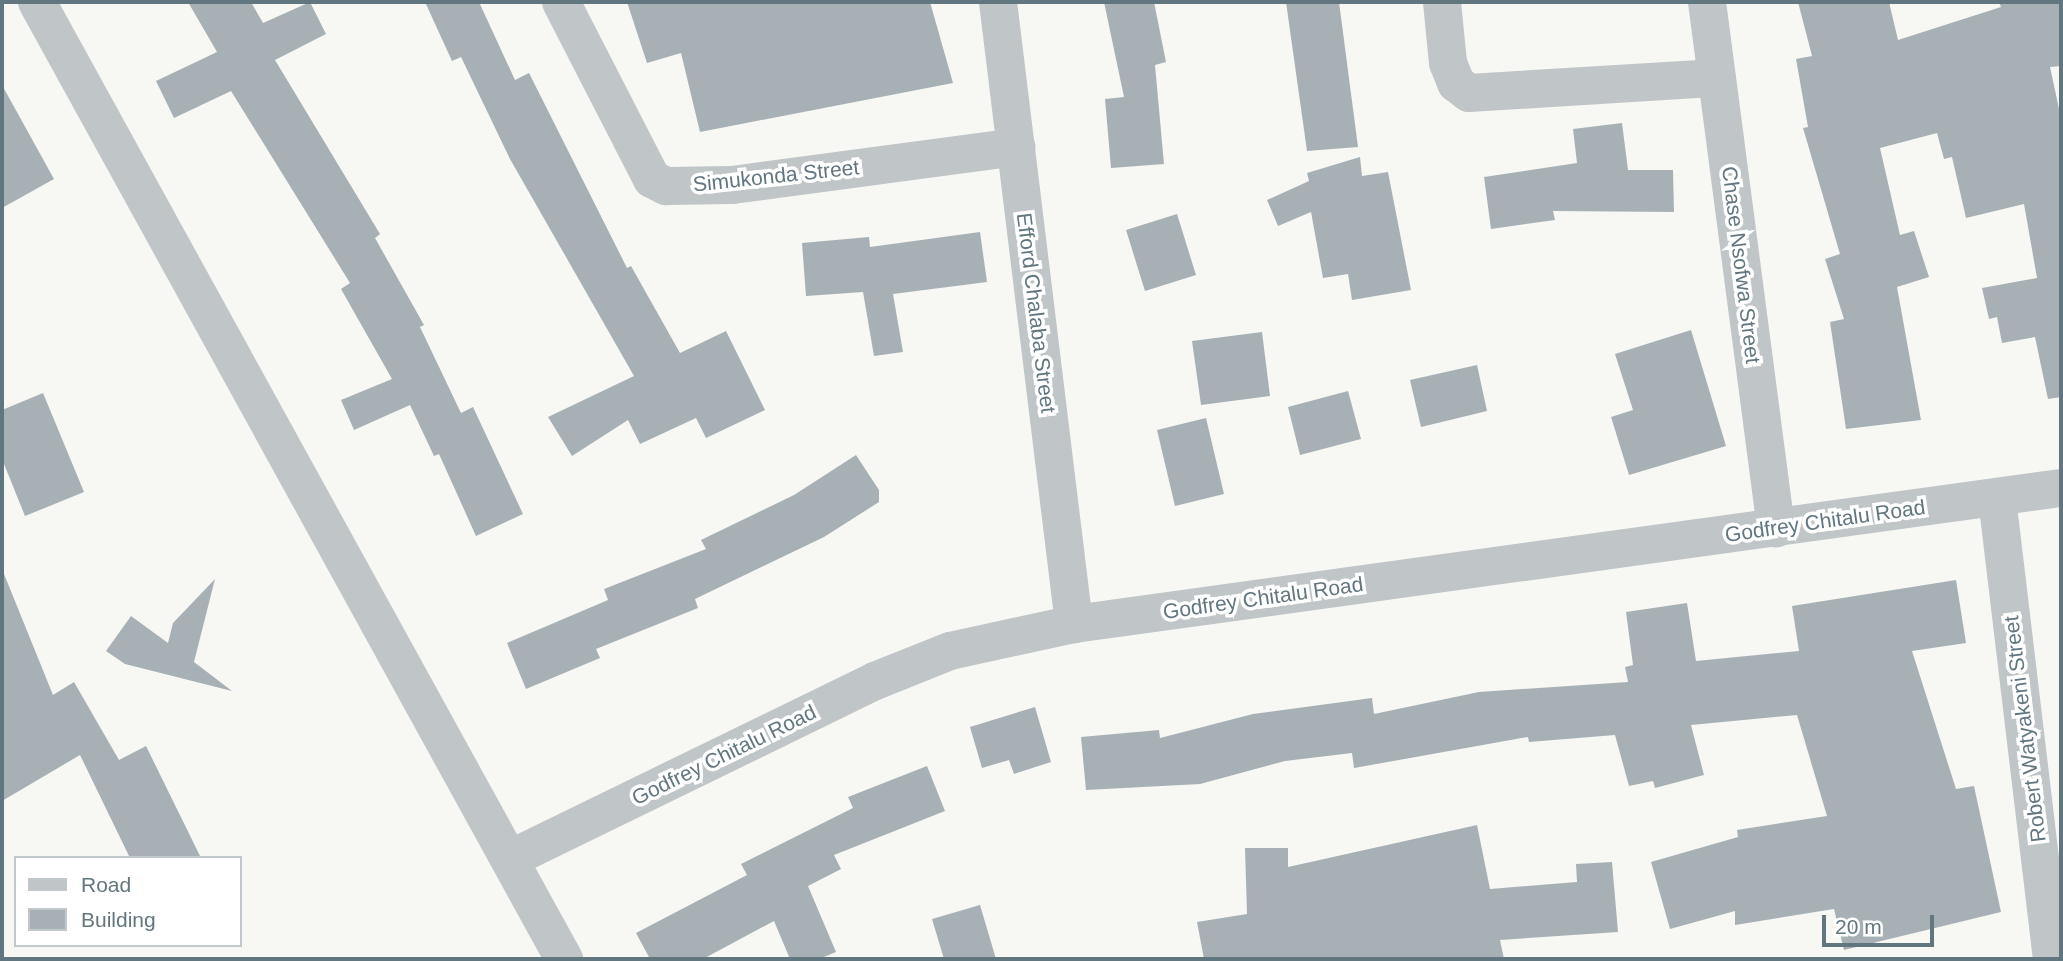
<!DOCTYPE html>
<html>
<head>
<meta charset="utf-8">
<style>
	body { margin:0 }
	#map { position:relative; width:2063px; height:961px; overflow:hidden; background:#f7f7f4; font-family:Arial,sans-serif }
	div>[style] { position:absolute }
	.building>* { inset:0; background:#a7b1b5 }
	.street>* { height:38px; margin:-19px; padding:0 19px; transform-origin:19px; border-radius:19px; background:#c0c5c8 }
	span { translate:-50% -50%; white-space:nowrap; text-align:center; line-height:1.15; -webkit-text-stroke:7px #fff; paint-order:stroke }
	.street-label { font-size:21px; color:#62767f }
	.frame { position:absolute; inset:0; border:4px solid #62767f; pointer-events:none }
	.legend { position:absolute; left:14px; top:856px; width:228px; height:91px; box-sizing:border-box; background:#fff; border:2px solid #c0c8cc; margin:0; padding:9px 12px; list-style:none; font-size:21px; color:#62767f }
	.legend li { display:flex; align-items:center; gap:14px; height:35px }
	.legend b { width:35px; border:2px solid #c0c8cc }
	.scale { position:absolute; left:1822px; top:915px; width:112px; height:32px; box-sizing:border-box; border:4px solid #62767f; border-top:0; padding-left:9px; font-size:21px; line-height:24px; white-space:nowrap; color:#62767f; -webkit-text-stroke:5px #fff; paint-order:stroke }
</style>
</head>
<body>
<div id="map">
	<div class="building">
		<div style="clip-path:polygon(188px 2px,251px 2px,263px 23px,310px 2px,326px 34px,275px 60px,380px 234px,375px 238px,424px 325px,420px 327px,461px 413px,473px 407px,523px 514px,476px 536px,439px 454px,434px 456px,410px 405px,354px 430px,341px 400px,392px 379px,341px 289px,350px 283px,231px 91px,174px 118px,156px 81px,217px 52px)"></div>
		<div style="clip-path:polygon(425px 2px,479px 2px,515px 80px,529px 73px,627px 268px,631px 266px,680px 353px,726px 331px,765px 410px,706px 438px,696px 418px,640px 444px,628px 420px,572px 456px,548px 417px,634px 376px,510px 159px,461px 57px,452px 61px)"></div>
		<div style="clip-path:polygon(627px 2px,930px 2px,953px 83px,700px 132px,681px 53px,647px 63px)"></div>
		<div style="clip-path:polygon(1104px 2px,1154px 2px,1166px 62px,1155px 65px,1164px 164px,1111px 168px,1105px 99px,1124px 97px)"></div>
		<div style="clip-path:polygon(1286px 2px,1339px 2px,1358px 147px,1307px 151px)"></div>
		<div style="clip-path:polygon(1798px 2px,1889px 2px,1898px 40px,2001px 7px,1999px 2px,2061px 2px,2061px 66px,2050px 67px,2061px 118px,2061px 397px,2048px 399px,2035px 337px,2002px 343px,1997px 317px,1989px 319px,1982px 288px,2037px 278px,2024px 204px,1966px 218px,1952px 157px,1944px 159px,1937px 133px,1880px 148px,1900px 235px,1914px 231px,1929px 277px,1897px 287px,1921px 420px,1846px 429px,1830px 322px,1844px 319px,1825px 259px,1840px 254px,1803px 128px,1808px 127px,1796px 59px,1812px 56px)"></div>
		<div style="clip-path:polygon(2px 85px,54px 179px,2px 208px)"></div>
		<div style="clip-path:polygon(1622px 123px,1628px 170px,1673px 170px,1674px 212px,1553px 211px,1555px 220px,1491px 229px,1484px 177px,1577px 163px,1573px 129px)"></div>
		<div style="clip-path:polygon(1360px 157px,1362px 176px,1388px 172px,1411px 290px,1352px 300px,1348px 274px,1323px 278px,1311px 212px,1278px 226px,1267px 200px,1309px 181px,1307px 173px)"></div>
		<div style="clip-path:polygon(1177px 214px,1196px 275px,1145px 291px,1126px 230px)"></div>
		<div style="clip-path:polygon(980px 232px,987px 282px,893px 294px,903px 352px,874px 356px,863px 292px,806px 296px,802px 243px,869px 237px,870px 247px)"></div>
		<div style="clip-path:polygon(1691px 330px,1726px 446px,1629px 475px,1611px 417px,1633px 410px,1615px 354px)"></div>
		<div style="clip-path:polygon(1262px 332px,1270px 396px,1201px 405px,1192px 341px)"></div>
		<div style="clip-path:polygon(1477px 365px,1487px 411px,1421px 427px,1410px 380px)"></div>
		<div style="clip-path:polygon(1348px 391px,1361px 439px,1300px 455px,1288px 407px)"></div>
		<div style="clip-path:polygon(43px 393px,84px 492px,25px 516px,2px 459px,2px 410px)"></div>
		<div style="clip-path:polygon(1206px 418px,1224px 494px,1175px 506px,1157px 430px)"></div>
		<div style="clip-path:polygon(856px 455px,879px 490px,879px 502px,824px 537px,695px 599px,698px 608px,596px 649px,600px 658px,526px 689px,507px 643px,608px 600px,604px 589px,706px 549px,701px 540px,794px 495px)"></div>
		<div style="clip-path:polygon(2px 569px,53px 695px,74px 682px,119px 760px,146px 746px,201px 858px,130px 858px,80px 755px,2px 801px)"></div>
		<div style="clip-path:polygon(215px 579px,194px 662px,232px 691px,125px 664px,106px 651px,131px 616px,168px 643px,173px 623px)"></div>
		<div style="clip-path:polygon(1956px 580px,1966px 643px,1912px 651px,1956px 789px,1974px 786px,2001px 912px,1844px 950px,1834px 909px,1735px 925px,1735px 911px,1670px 929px,1651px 862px,1738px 837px,1737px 830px,1827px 816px,1797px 715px,1691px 725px,1704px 775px,1655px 788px,1653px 781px,1629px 786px,1615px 735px,1529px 742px,1528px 737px,1354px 768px,1352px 753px,1285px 761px,1200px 784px,1086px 790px,1081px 737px,1159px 730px,1160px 738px,1253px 714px,1372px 698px,1374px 714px,1479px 692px,1628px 682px,1625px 667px,1633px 665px,1626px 612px,1687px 603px,1696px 661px,1799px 651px,1792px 606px)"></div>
		<div style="clip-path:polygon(1035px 707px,1051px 762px,1014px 774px,1009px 760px,982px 768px,970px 727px)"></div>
		<div style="clip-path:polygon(927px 766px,945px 811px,834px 855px,841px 869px,808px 886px,836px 952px,819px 959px,790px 959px,774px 921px,703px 959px,650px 959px,636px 933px,747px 875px,741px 864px,853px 808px,848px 797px)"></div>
		<div style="clip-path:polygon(1477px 825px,1490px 889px,1577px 882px,1576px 864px,1612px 862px,1618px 932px,1500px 940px,1504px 959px,1204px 959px,1197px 922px,1247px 914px,1245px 848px,1288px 848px,1288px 867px)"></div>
		<div style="clip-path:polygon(980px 905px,996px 959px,944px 959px,932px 919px)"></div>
	</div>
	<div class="street">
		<div style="left:37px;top:2px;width:1093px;rotate:61.16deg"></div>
		<div style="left:561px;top:2px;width:199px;rotate:62.8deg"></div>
		<div style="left:652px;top:179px;width:16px;rotate:27deg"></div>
		<div style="left:666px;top:186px;width:66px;rotate:-0.9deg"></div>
		<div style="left:732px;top:185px;width:287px;rotate:-7.6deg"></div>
		<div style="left:998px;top:2px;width:627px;rotate:83.03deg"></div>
		<div style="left:1442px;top:2px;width:61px;rotate:84.4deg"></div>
		<div style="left:1448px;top:63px;width:22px;rotate:68deg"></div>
		<div style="left:1456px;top:83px;width:16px;rotate:38deg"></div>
		<div style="left:1469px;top:93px;width:248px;rotate:-3.5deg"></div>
		<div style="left:1707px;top:2px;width:531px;rotate:82.53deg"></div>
		<div style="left:1997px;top:498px;width:464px;rotate:83.2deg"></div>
		<div style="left:510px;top:859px;width:406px;rotate:-26deg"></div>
		<div style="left:875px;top:681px;width:81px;rotate:-21.8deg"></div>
		<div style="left:950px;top:651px;width:127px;rotate:-12.3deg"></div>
		<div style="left:1074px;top:624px;width:996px;rotate:-7.85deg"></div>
	</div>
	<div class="street-label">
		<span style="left:776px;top:176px;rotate:-6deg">Simukonda Street</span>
		<span style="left:1741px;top:265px;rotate:83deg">Chase Nsofwa Street</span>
		<span style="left:1036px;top:313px;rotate:83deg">Efford Chalaba Street</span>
		<span style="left:1825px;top:521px;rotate:-8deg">Godfrey Chitalu Road</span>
		<span style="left:1263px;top:598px;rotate:-8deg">Godfrey Chitalu Road</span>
		<span style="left:2025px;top:729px;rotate:-97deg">Robert Watyakeni Street</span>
		<span style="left:724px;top:755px;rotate:-26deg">Godfrey Chitalu Road</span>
	</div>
	<div class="frame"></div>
	<ul class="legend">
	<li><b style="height:9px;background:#c0c5c8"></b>Road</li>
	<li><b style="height:19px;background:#a7b1b5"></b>Building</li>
	</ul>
	<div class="scale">20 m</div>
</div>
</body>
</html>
